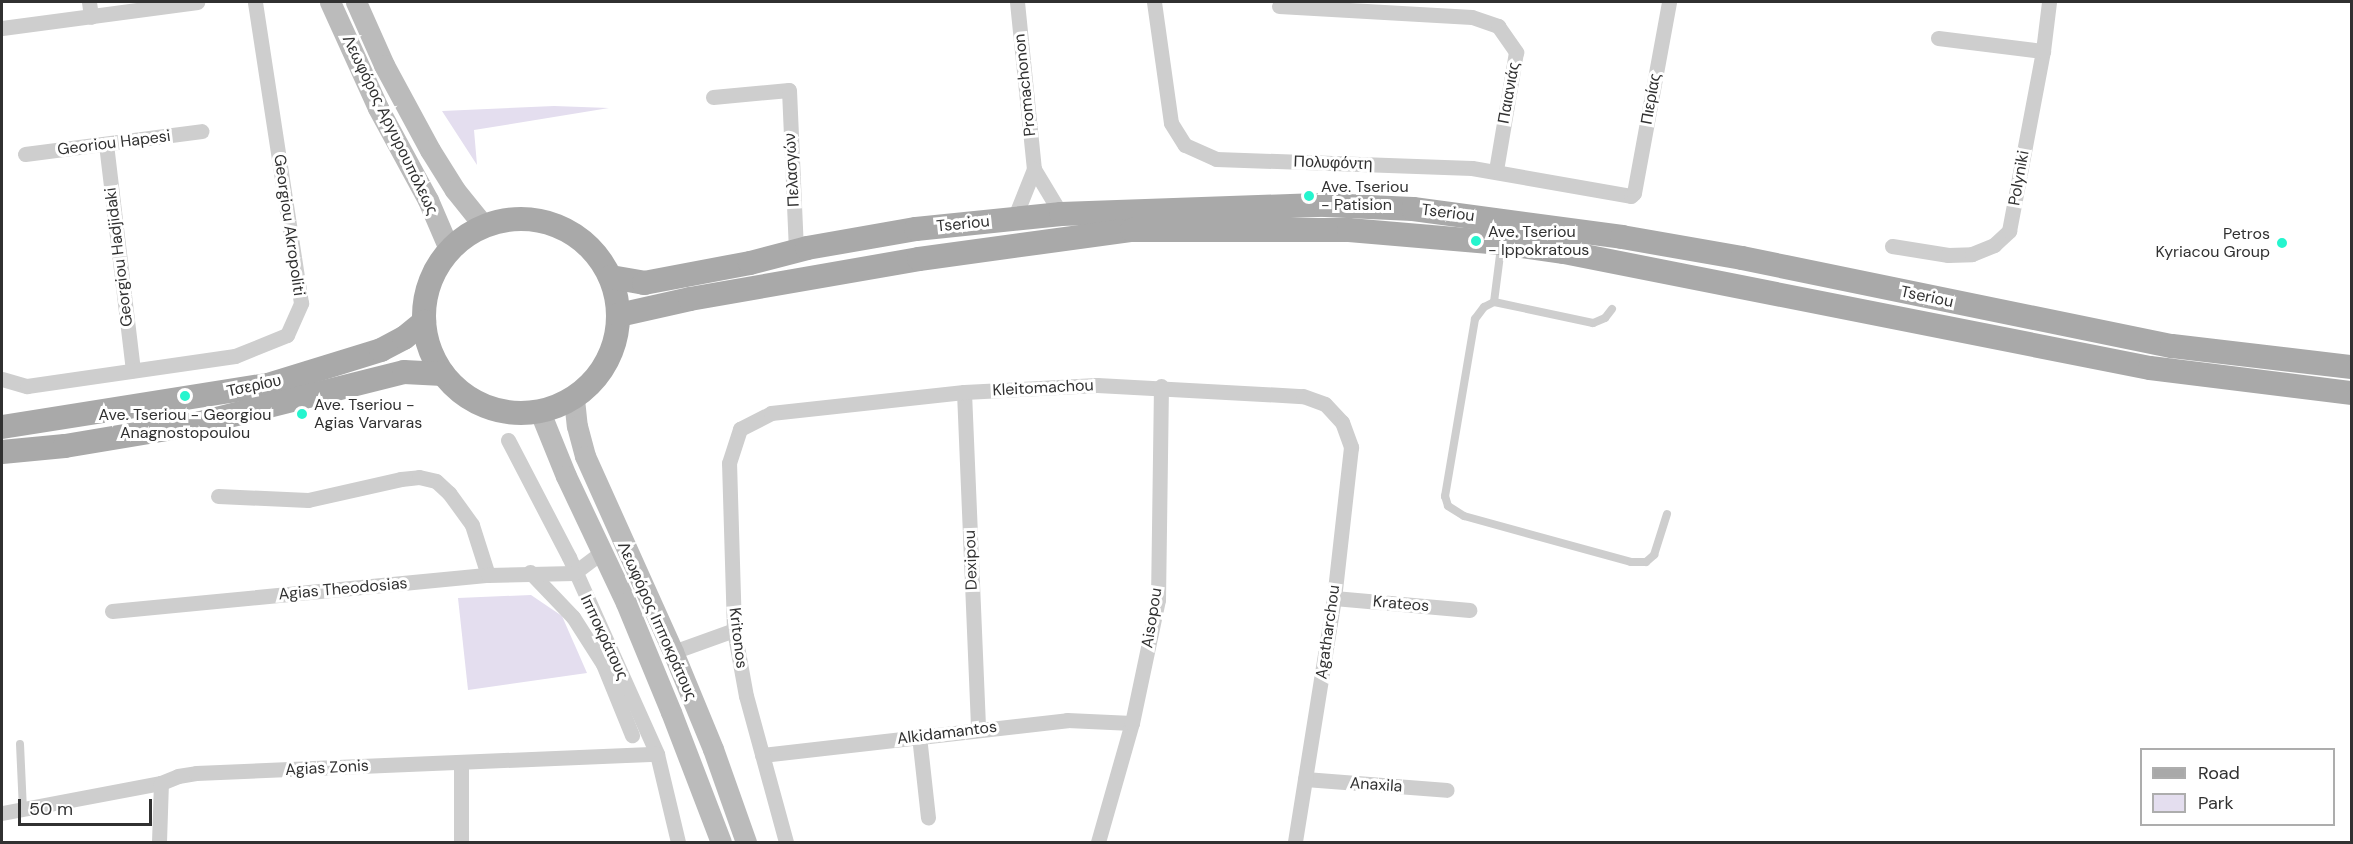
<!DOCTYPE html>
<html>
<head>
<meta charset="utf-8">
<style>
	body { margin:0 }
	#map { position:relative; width:2353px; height:844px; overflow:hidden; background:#fff; font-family:"DM Sans",sans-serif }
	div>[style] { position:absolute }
	.green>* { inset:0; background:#e4deef }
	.lane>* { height:8px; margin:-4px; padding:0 4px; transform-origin:4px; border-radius:4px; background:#cecece }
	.street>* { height:15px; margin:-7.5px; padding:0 7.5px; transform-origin:7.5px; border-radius:7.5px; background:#cecece }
	.secondary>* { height:21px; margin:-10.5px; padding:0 10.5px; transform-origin:10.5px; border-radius:10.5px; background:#bbb }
	.primary>* { height:24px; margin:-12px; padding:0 12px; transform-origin:12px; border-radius:12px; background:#a9a9a9 }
	.primary>.ring { margin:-12px; padding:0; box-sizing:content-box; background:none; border:24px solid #a9a9a9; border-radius:50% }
	.dots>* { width:16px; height:16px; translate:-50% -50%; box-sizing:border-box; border:3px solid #fff; border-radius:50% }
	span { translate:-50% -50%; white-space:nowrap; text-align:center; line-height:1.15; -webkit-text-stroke:6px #fff; paint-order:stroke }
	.street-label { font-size:16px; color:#313131 }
	.poi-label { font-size:16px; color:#313131 }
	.left { translate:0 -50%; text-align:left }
	.right { translate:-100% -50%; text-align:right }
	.frame { position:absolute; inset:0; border:3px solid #313131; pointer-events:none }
	.legend { position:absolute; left:2140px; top:748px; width:195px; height:78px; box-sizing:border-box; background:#fff; border:2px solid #adadad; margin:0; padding:8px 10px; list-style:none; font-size:18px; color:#313131 }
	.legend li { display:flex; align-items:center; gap:12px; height:30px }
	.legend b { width:30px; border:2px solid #adadad }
	.scale { position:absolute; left:18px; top:799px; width:134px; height:27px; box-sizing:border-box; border:3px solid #313131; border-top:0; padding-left:8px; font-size:18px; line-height:21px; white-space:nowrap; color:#313131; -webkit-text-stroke:4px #fff; paint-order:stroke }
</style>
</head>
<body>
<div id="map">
	<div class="green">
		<div style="clip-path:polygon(554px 106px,609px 108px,474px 130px,477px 165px,442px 111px)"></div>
		<div style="clip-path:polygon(531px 595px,562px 616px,587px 673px,468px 690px,458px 598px)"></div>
	</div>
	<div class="lane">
		<div style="left:1494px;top:302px;width:55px;rotate:-82.7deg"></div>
		<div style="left:1612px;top:309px;width:11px;rotate:128deg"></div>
		<div style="left:1605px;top:318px;width:13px;rotate:157deg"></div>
		<div style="left:1593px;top:323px;width:101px;rotate:-168deg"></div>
		<div style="left:1494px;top:302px;width:11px;rotate:153deg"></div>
		<div style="left:1484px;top:307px;width:15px;rotate:127deg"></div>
		<div style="left:1475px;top:319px;width:180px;rotate:99.6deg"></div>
		<div style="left:1445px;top:496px;width:10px;rotate:73deg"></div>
		<div style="left:1448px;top:506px;width:19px;rotate:32deg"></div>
		<div style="left:1464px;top:516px;width:173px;rotate:15.4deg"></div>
		<div style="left:1631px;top:562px;width:15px"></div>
		<div style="left:1646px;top:562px;width:11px;rotate:-41deg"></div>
		<div style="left:1654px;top:555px;width:43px;rotate:-72.4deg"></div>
		<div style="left:20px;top:744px;width:65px;rotate:87.4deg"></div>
	</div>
	<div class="street">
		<div style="left:89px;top:2px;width:15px;rotate:82deg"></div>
		<div style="left:1017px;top:2px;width:168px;rotate:84.2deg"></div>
		<div style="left:1034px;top:169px;width:52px;rotate:59deg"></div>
		<div style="left:1154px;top:2px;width:122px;rotate:82deg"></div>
		<div style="left:1171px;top:123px;width:26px;rotate:58deg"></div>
		<div style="left:1185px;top:145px;width:34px;rotate:24deg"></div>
		<div style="left:1216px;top:159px;width:256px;rotate:2deg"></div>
		<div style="left:1472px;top:168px;width:161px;rotate:10deg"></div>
		<div style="left:1631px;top:196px;width:4px;rotate:-45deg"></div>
		<div style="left:1634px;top:193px;width:194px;rotate:-79.6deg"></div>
		<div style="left:1279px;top:6px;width:193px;rotate:3.3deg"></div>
		<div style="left:1472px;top:17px;width:28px;rotate:19deg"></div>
		<div style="left:1498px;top:26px;width:32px;rotate:55deg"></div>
		<div style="left:1516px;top:52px;width:120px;rotate:99.6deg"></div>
		<div style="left:2px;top:28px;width:197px;rotate:-7.6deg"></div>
		<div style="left:1938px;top:38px;width:106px;rotate:7.1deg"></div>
		<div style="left:713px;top:97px;width:76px;rotate:-5.3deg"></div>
		<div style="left:789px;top:90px;width:161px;rotate:87.5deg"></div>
		<div style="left:106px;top:144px;width:228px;rotate:83.2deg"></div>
		<div style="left:25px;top:154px;width:178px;rotate:-7.4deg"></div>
		<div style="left:1014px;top:219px;width:54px;rotate:-68.2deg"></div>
		<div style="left:1892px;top:246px;width:57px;rotate:9.1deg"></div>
		<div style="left:1948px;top:255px;width:24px;rotate:-2deg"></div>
		<div style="left:1972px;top:254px;width:24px;rotate:-22deg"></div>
		<div style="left:1994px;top:245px;width:21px;rotate:-43deg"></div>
		<div style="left:2009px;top:231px;width:183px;rotate:-79.3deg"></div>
		<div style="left:2043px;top:51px;width:49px;rotate:-83deg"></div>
		<div style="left:2px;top:379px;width:26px;rotate:16deg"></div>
		<div style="left:27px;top:386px;width:210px;rotate:-8.2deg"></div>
		<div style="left:235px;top:356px;width:56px;rotate:-22deg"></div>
		<div style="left:287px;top:335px;width:35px;rotate:-66deg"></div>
		<div style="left:301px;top:303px;width:304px;rotate:-98.7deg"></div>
		<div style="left:964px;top:392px;width:337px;rotate:87.6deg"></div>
		<div style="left:508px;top:440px;width:132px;rotate:62.5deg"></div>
		<div style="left:569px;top:557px;width:216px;rotate:65.9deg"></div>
		<div style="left:657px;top:754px;width:90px;rotate:76.6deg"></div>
		<div style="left:218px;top:496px;width:90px;rotate:2.5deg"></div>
		<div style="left:308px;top:500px;width:95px;rotate:-12.7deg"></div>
		<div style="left:401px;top:479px;width:18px;rotate:-6deg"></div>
		<div style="left:419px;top:477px;width:17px;rotate:13deg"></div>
		<div style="left:436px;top:481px;width:18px;rotate:43deg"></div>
		<div style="left:449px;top:493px;width:39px;rotate:54deg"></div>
		<div style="left:472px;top:525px;width:52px;rotate:72.3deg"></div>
		<div style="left:530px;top:572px;width:62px;rotate:46.3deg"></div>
		<div style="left:573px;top:617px;width:56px;rotate:57.4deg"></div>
		<div style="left:603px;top:664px;width:77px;rotate:67.8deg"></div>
		<div style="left:574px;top:573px;width:35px;rotate:-37deg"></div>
		<div style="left:1334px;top:598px;width:136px;rotate:5.1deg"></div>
		<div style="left:112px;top:611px;width:378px;rotate:-5.5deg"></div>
		<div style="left:488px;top:575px;width:86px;rotate:-1.3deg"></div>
		<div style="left:673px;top:652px;width:65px;rotate:-19.8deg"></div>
		<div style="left:919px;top:736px;width:82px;rotate:83.7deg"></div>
		<div style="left:762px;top:755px;width:307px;rotate:-6.5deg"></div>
		<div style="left:1067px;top:720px;width:65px;rotate:2.6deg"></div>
		<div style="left:461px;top:762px;width:80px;rotate:90deg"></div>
		<div style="left:1305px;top:779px;width:142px;rotate:4.4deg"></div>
		<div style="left:2px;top:813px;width:162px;rotate:-10.7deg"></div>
		<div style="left:161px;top:783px;width:18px;rotate:-22deg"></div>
		<div style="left:178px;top:776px;width:18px;rotate:-9deg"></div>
		<div style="left:196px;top:773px;width:461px;rotate:-2.4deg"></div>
		<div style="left:159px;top:842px;width:59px;rotate:-88.1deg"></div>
		<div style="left:786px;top:842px;width:151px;rotate:-105.3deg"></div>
		<div style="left:746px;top:696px;width:67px;rotate:-100.3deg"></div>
		<div style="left:734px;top:630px;width:167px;rotate:-91.7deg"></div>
		<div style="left:729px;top:463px;width:36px;rotate:-72deg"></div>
		<div style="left:740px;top:429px;width:35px;rotate:-27deg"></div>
		<div style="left:771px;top:413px;width:194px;rotate:-6.2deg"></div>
		<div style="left:964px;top:392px;width:133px;rotate:-3deg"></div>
		<div style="left:1097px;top:385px;width:206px;rotate:3.1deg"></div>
		<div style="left:1303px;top:396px;width:23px;rotate:20deg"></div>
		<div style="left:1325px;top:404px;width:25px;rotate:47deg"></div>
		<div style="left:1342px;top:422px;width:27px;rotate:70deg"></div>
		<div style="left:1351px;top:447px;width:152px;rotate:96.4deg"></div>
		<div style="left:1334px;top:598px;width:247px;rotate:99.1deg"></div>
		<div style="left:1098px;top:842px;width:124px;rotate:-74.1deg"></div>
		<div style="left:1132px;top:723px;width:126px;rotate:-78.1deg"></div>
		<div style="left:1158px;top:600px;width:214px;rotate:-89.2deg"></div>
	</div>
	<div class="secondary">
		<div style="left:330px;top:2px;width:116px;rotate:65.6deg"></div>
		<div style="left:378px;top:108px;width:105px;rotate:61.5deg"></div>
		<div style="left:428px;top:200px;width:53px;rotate:66.8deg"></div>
		<div style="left:356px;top:2px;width:69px;rotate:66deg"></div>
		<div style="left:384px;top:65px;width:97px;rotate:61.6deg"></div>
		<div style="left:430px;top:150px;width:47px;rotate:58deg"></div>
		<div style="left:455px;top:190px;width:46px;rotate:51.1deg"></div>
		<div style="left:574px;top:399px;width:27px;rotate:84deg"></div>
		<div style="left:577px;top:426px;width:31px;rotate:75deg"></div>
		<div style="left:585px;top:456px;width:215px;rotate:65.8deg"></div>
		<div style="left:673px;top:652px;width:105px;rotate:67.6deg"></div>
		<div style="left:713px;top:749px;width:99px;rotate:70.5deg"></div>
		<div style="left:540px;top:412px;width:69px;rotate:67.9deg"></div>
		<div style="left:566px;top:476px;width:140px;rotate:64.7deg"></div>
		<div style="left:626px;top:603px;width:118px;rotate:67.6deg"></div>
		<div style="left:671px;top:712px;width:139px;rotate:69deg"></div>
	</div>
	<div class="primary">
		<div class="ring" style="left:424px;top:219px;width:170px;height:170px"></div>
		<div style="left:611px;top:277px;width:34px;rotate:10deg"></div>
		<div style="left:644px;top:283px;width:108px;rotate:-10.7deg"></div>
		<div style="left:750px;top:263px;width:59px;rotate:-14.7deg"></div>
		<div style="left:807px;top:248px;width:111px;rotate:-9.9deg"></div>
		<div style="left:916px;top:229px;width:146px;rotate:-5.9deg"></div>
		<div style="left:1061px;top:214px;width:264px;rotate:-2deg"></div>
		<div style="left:1325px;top:205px;width:88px;rotate:2.6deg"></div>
		<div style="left:1413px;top:209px;width:211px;rotate:7.6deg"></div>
		<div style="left:1622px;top:237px;width:122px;rotate:9.9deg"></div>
		<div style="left:1742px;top:258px;width:439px;rotate:11.6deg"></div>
		<div style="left:2172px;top:346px;width:181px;rotate:6.7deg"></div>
		<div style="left:619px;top:315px;width:73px;rotate:-12.7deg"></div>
		<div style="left:690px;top:299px;width:232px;rotate:-9.9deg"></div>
		<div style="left:919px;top:259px;width:215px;rotate:-7.8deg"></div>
		<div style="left:1132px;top:230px;width:217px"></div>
		<div style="left:1349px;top:230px;width:153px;rotate:4.9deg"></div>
		<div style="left:1501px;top:243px;width:64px;rotate:8.1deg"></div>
		<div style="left:1564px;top:252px;width:597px;rotate:11.2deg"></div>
		<div style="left:2150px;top:368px;width:204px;rotate:7.1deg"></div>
		<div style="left:2px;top:427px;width:269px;rotate:-9deg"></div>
		<div style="left:268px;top:385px;width:118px;rotate:-17.2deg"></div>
		<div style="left:381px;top:350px;width:26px;rotate:-28deg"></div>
		<div style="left:404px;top:338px;width:26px;rotate:-39deg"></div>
		<div style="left:2px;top:452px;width:63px;rotate:-5.4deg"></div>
		<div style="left:65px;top:446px;width:134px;rotate:-9.5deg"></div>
		<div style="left:197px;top:424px;width:213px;rotate:-14.1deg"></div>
		<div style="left:404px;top:372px;width:39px;rotate:3deg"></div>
	</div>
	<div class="dots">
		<div style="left:1309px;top:196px;background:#25f5ce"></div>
		<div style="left:1476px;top:241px;background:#25f5ce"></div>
		<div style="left:2282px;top:243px;background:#25f5ce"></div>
		<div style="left:185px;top:396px;background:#25f5ce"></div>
		<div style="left:302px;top:414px;background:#25f5ce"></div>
	</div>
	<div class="street-label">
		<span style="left:1025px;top:85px;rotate:-96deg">Promachonon</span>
		<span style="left:1509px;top:93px;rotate:-80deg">Παιανιάς</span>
		<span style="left:1651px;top:99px;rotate:-80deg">Πιερίας</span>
		<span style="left:390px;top:125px;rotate:64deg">Λεωφόρος Αργυρουπόλεως</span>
		<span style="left:114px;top:143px;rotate:-7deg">Georiou Hapesi</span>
		<span style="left:1333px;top:163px;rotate:2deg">Πολυφόντη</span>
		<span style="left:792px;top:170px;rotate:-93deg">Πελασγών</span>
		<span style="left:2019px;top:178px;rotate:-80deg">Polyniki</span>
		<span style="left:1448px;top:213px;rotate:7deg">Tseriou</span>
		<span style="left:963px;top:224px;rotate:-6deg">Tseriou</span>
		<span style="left:289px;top:225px;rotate:82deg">Georgiou Akropoliti</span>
		<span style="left:119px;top:257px;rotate:-97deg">Georgiou Hadjidaki</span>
		<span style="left:1927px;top:297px;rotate:12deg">Tseriou</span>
		<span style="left:254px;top:386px;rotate:-12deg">Τσερίου</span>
		<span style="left:1043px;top:388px;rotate:-3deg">Kleitomachou</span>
		<span style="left:971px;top:560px;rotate:-92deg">Dexipou</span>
		<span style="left:343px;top:589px;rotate:-5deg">Agias Theodosias</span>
		<span style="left:1401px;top:604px;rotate:5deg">Krateos</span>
		<span style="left:1152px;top:618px;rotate:-81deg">Aisopou</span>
		<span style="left:657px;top:621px;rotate:66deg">Λεωφόρος Ιπποκράτους</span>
		<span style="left:1328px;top:632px;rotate:-82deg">Agatharchou</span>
		<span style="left:604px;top:637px;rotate:65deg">Ιπποκράτους</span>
		<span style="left:738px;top:638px;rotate:83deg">Kritonos</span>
		<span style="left:947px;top:733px;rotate:-7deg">Alkidamantos</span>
		<span style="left:327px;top:768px;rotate:-3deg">Agias Zonis</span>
		<span style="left:1376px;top:785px;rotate:4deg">Anaxila</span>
	</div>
	<div class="poi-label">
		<span class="left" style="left:1321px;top:196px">Ave. Tseriou<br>- Patision</span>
		<span class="left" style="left:1488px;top:241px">Ave. Tseriou<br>- Ippokratous</span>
		<span class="right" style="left:2270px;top:243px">Petros<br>Kyriacou Group</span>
		<span class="left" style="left:314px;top:414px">Ave. Tseriou -<br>Agias Varvaras</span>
		<span style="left:185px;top:424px">Ave. Tseriou - Georgiou<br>Anagnostopoulou</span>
	</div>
	<div class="frame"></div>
	<ul class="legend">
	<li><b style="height:8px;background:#a9a9a9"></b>Road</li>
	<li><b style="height:16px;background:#e4deef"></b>Park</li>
	</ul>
	<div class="scale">50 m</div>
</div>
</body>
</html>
